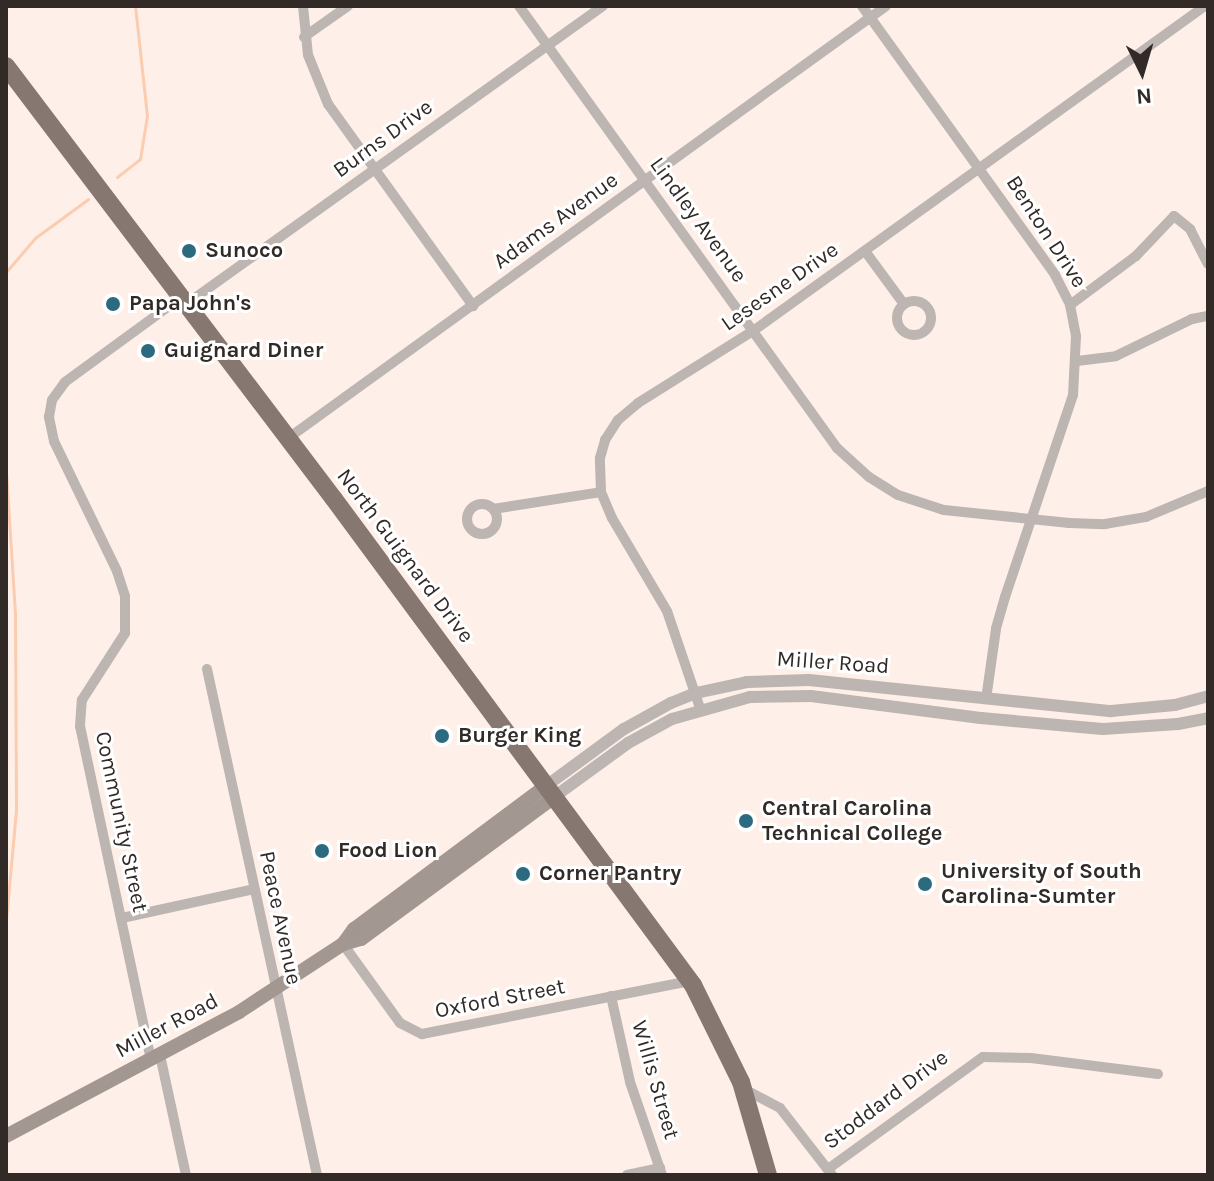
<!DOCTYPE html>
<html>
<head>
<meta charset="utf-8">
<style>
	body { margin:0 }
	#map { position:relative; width:1214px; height:1181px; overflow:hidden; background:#fef0e8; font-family:Karla,sans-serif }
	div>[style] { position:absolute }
	.stream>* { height:3px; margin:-1.5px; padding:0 1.5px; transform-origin:1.5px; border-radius:1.5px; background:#fcccb0 }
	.minor>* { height:10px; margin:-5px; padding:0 5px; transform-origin:5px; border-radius:5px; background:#bdb5b1 }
	.minor>.ring { margin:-5px; padding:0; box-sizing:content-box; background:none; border:10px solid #bdb5b1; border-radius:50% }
	.tertiary>* { height:12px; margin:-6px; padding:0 6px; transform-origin:6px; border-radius:6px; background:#bdb5b1 }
	.secondary>* { height:14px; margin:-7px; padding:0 7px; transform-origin:7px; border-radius:7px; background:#a29791 }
	.trunk>* { height:18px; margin:-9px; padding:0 9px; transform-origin:9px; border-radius:9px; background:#867870 }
	.dots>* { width:22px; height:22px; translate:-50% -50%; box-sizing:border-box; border:4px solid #fff; border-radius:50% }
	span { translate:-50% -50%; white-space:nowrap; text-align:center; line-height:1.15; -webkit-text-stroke:6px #fff; paint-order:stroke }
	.street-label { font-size:22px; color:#312a27 }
	.poi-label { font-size:22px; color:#312a27; font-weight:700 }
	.left { translate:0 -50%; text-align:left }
	.frame { position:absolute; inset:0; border:8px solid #312a27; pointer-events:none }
	.north { position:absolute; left:1102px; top:32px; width:80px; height:80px; -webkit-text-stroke:6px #fff; paint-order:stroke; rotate:175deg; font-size:22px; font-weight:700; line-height:32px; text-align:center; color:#312a27 }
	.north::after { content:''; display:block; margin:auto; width:28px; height:36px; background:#312a27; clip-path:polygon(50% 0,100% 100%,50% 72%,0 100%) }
</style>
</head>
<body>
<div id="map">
	<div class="stream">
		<div style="left:117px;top:177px;width:29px;rotate:-38deg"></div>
		<div style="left:140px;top:159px;width:44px;rotate:-80.8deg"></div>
		<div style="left:147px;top:116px;width:111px;rotate:-96.2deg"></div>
		<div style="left:6px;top:272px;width:45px;rotate:-49.5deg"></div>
		<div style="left:35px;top:238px;width:66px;rotate:-36.3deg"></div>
		<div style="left:6px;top:471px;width:143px;rotate:86.4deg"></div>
		<div style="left:15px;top:614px;width:196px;rotate:89.7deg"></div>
		<div style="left:16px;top:810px;width:109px;rotate:95.2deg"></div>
	</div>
	<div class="minor">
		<div style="left:303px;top:6px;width:49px;rotate:84.2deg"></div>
		<div style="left:308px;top:55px;width:53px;rotate:67.8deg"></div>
		<div style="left:328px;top:104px;width:249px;rotate:54.3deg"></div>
		<div style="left:519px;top:6px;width:545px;rotate:54.27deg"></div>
		<div style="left:837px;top:448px;width:43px;rotate:42.2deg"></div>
		<div style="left:869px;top:477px;width:34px;rotate:32deg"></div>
		<div style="left:898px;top:495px;width:48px;rotate:18.1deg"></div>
		<div style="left:944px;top:510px;width:126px;rotate:5.9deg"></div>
		<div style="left:1069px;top:523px;width:36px;rotate:2deg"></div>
		<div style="left:1105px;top:524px;width:42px;rotate:-9.7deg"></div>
		<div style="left:1146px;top:517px;width:67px;rotate:-22.8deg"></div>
		<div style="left:862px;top:6px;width:331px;rotate:54.3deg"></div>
		<div style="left:1055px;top:275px;width:34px;rotate:63deg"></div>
		<div style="left:1070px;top:305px;width:32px;rotate:79deg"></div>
		<div style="left:1076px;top:336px;width:59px;rotate:92.9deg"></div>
		<div style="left:1073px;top:395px;width:213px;rotate:108.6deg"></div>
		<div style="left:1005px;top:597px;width:33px;rotate:106deg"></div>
		<div style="left:996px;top:629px;width:71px;rotate:98.1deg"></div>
		<div style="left:304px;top:37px;width:54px;rotate:-35.2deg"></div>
		<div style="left:865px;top:251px;width:66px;rotate:53.7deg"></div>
		<div class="ring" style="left:897px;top:301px;width:24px;height:24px"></div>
		<div style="left:185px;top:305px;width:514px;rotate:-35.58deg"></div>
		<div style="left:1070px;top:305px;width:82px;rotate:-36.6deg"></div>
		<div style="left:1136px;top:256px;width:55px;rotate:-46.5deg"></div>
		<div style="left:1174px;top:216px;width:21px;rotate:39deg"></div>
		<div style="left:1190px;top:229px;width:39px;rotate:63deg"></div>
		<div style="left:1077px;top:361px;width:39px;rotate:-7deg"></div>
		<div style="left:1116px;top:356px;width:85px;rotate:-26deg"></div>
		<div style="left:1192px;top:319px;width:16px;rotate:-11deg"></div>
		<div style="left:287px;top:439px;width:739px;rotate:-35.86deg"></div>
		<div class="ring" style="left:467px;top:504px;width:20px;height:20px"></div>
		<div style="left:493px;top:509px;width:109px;rotate:-8.9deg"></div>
		<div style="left:207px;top:669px;width:518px;rotate:77.74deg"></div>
		<div style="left:700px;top:708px;width:102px;rotate:-108.8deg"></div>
		<div style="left:667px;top:611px;width:108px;rotate:-120.6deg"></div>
		<div style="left:612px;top:518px;width:28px;rotate:-113deg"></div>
		<div style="left:601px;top:492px;width:34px;rotate:-92deg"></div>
		<div style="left:600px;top:458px;width:19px;rotate:-74deg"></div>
		<div style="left:605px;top:440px;width:24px;rotate:-57deg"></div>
		<div style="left:618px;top:420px;width:26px;rotate:-40deg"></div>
		<div style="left:638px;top:403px;width:136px;rotate:-32.1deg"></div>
		<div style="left:753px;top:331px;width:557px;rotate:-35.72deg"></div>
		<div style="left:122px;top:918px;width:135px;rotate:-12.4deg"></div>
		<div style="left:343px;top:944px;width:97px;rotate:54.2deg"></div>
		<div style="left:400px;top:1023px;width:25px;rotate:27deg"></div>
		<div style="left:422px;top:1034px;width:273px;rotate:-11.2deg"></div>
		<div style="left:611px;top:996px;width:88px;rotate:77.5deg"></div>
		<div style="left:630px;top:1082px;width:98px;rotate:71deg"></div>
		<div style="left:160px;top:1055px;width:123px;rotate:77.8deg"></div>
		<div style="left:151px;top:1060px;width:341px;rotate:-102deg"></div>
		<div style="left:80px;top:726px;width:26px;rotate:-86deg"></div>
		<div style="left:82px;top:700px;width:80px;rotate:-57.3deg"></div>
		<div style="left:125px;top:633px;width:37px;rotate:-90deg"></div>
		<div style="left:125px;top:596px;width:26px;rotate:-108deg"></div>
		<div style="left:117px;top:571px;width:144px;rotate:-115.9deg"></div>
		<div style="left:54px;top:441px;width:25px;rotate:-102deg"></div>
		<div style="left:49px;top:417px;width:17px;rotate:-80deg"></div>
		<div style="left:52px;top:400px;width:22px;rotate:-54deg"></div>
		<div style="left:65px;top:382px;width:142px;rotate:-36.1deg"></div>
		<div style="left:744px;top:1089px;width:41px;rotate:27.8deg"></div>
		<div style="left:780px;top:1108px;width:85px;rotate:52.2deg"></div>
		<div style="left:828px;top:1169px;width:191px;rotate:-35.9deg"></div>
		<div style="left:983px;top:1057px;width:48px;rotate:1.2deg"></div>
		<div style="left:1031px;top:1058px;width:128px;rotate:7.2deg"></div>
		<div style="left:627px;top:1175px;width:34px;rotate:-12deg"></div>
	</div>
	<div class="tertiary">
		<div style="left:546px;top:786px;width:97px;rotate:-36.2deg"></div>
		<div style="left:624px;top:729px;width:54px;rotate:-29deg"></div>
		<div style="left:671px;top:703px;width:27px;rotate:-22deg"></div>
		<div style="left:696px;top:693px;width:52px;rotate:-12.2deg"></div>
		<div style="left:747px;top:682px;width:62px;rotate:-1.8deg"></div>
		<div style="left:809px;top:680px;width:304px;rotate:5.9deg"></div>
		<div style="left:1111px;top:711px;width:64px;rotate:-5.4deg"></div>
		<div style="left:1175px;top:705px;width:34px;rotate:-15deg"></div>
		<div style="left:554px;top:797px;width:92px;rotate:-36.1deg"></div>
		<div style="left:628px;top:743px;width:50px;rotate:-28.6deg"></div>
		<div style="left:672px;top:719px;width:81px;rotate:-15.8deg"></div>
		<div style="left:750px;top:697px;width:61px;rotate:-0.9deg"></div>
		<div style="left:811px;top:696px;width:171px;rotate:7.4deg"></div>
		<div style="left:981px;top:718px;width:122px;rotate:5.2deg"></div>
		<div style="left:1103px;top:729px;width:75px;rotate:-3.8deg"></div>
		<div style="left:1178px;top:724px;width:31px;rotate:-11deg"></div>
	</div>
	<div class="secondary">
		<div style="left:343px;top:944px;width:19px;rotate:-54deg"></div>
		<div style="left:354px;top:929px;width:239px;rotate:-36.7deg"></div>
		<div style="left:6px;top:1136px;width:264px;rotate:-28deg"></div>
		<div style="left:239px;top:1012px;width:124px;rotate:-33.2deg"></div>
		<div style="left:343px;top:944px;width:19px;rotate:-16deg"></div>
		<div style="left:361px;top:939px;width:240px;rotate:-36.3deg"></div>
	</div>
	<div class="trunk">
		<div style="left:6px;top:66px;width:543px;rotate:52.86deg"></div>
		<div style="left:334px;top:499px;width:604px;rotate:53.55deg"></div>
		<div style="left:693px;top:985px;width:108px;rotate:63.7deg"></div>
		<div style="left:741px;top:1082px;width:97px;rotate:73.8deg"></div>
	</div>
	<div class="dots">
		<div style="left:189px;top:251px;background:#2b6a7f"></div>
		<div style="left:113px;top:304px;background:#2b6a7f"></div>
		<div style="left:148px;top:351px;background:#2b6a7f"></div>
		<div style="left:442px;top:736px;background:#2b6a7f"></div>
		<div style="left:746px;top:821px;background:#2b6a7f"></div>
		<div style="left:322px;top:851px;background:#2b6a7f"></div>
		<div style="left:523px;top:874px;background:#2b6a7f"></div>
		<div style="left:925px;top:884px;background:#2b6a7f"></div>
	</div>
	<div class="street-label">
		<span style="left:383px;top:139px;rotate:-36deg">Burns Drive</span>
		<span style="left:698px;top:220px;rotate:54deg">Lindley Avenue</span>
		<span style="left:556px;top:221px;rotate:-36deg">Adams Avenue</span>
		<span style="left:1046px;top:232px;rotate:57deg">Benton Drive</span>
		<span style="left:780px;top:287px;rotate:-35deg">Lesesne Drive</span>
		<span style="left:405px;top:556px;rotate:53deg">North Guignard Drive</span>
		<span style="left:833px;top:663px;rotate:4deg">Miller Road</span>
		<span style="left:121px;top:822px;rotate:78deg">Community Street</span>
		<span style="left:280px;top:918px;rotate:78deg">Peace Avenue</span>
		<span style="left:500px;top:999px;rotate:-11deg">Oxford Street</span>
		<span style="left:167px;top:1026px;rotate:-28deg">Miller Road</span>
		<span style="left:655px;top:1080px;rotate:74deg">Willis Street</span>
		<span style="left:886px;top:1100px;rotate:-37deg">Stoddard Drive</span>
	</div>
	<div class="poi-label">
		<span class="left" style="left:205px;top:251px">Sunoco</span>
		<span class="left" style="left:129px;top:304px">Papa John's</span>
		<span class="left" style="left:164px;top:351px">Guignard Diner</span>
		<span class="left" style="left:458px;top:736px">Burger King</span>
		<span class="left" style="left:762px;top:821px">Central Carolina<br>Technical College</span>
		<span class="left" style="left:338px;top:851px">Food Lion</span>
		<span class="left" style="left:941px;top:884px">University of South<br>Carolina-Sumter</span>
		<span class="left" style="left:539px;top:874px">Corner Pantry</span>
	</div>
	<div class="frame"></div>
	<div class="north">N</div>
</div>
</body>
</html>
